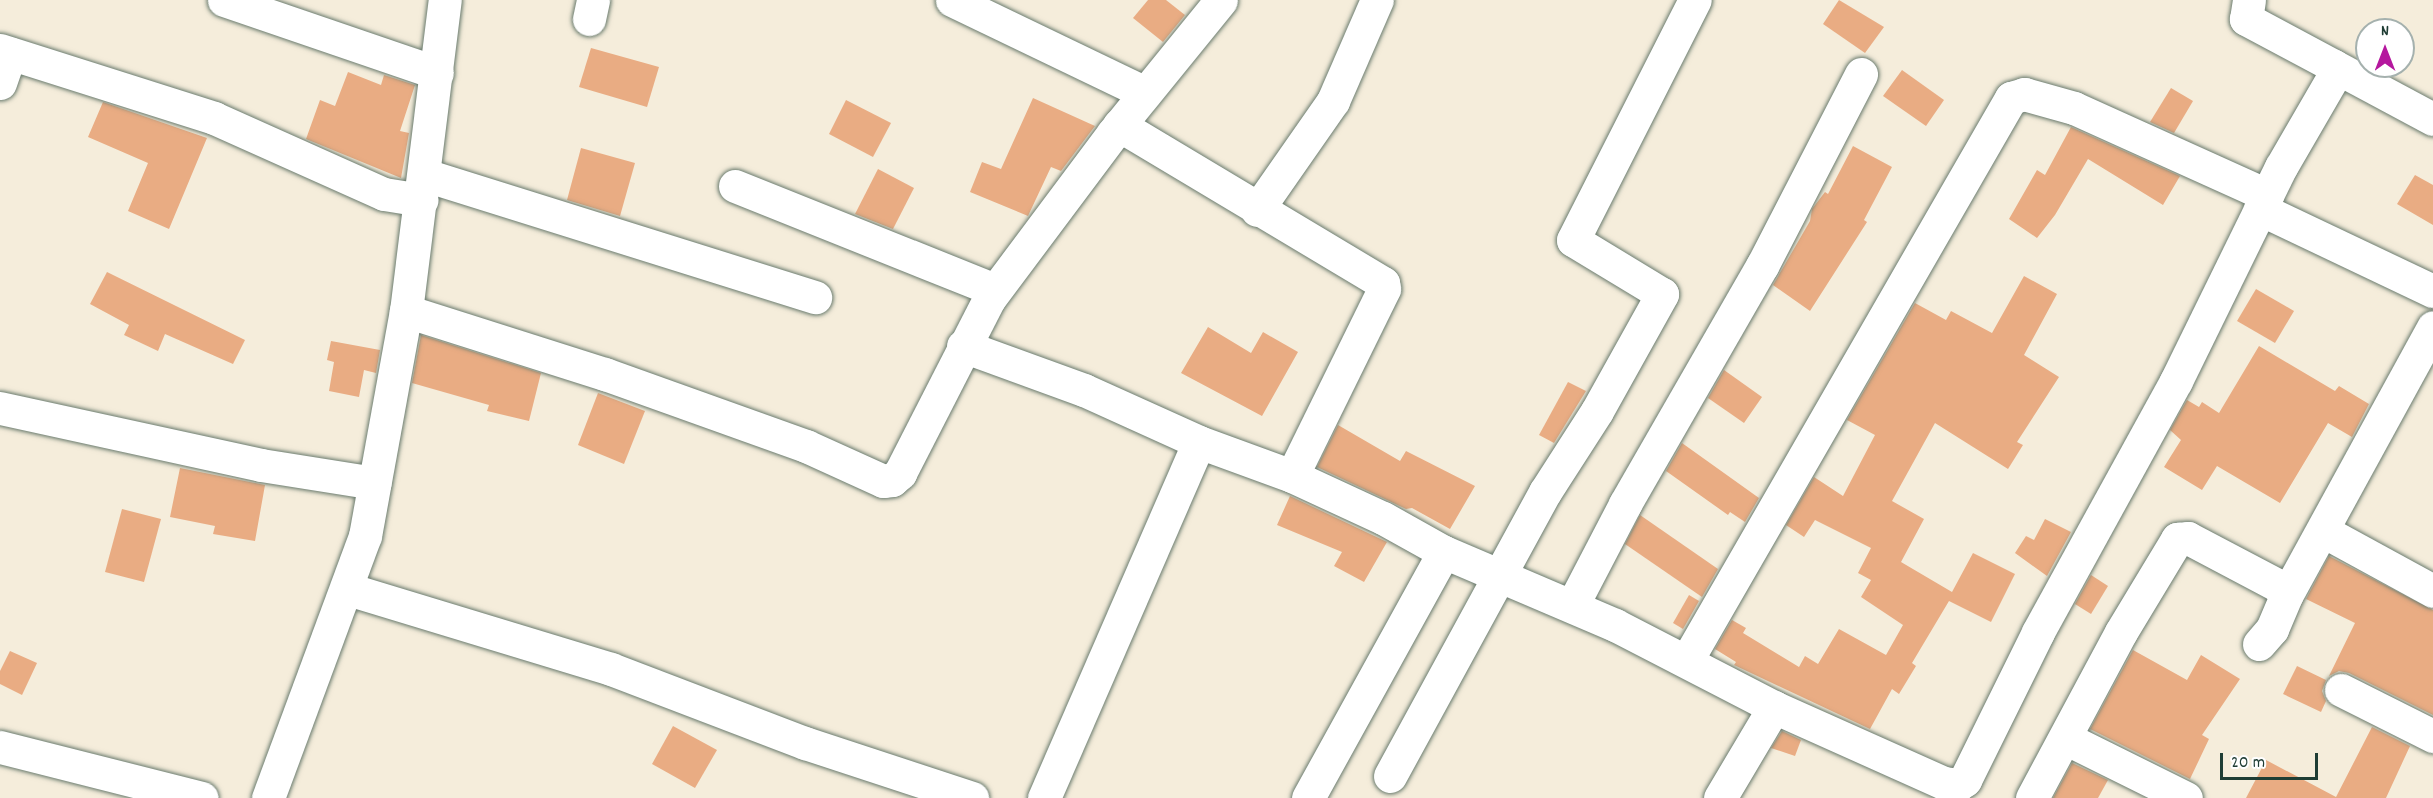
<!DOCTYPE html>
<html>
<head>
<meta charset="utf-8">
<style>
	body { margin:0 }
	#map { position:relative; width:2433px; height:798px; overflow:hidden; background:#f5eddb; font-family:Dekko,sans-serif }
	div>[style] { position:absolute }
	.building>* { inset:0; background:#e9ac83 }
	.roads { filter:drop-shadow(0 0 2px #6a7b6e) drop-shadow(0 0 2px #6a7b6e) }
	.street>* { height:33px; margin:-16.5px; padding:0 16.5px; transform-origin:16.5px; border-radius:16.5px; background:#fff }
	span { translate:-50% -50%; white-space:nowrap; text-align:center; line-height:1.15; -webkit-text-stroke:6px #fff; paint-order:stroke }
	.north { position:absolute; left:2355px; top:18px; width:60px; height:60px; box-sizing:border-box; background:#fff; border:2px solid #a5b1ae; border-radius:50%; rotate:0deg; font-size:16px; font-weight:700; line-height:24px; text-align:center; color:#1f3d34 }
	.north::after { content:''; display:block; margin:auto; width:21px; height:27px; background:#b5179e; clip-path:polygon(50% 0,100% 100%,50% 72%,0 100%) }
	.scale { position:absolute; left:2220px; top:753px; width:98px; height:27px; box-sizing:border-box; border:3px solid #1f3d34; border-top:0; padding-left:8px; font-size:18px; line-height:21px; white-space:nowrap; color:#1f3d34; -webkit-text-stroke:4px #fff; paint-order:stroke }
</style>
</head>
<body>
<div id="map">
	<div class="building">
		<div style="clip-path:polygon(1148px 0,1166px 0,1185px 15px,1163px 42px,1133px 18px)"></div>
		<div style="clip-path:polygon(1839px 0,1884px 27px,1865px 53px,1823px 24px)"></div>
		<div style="clip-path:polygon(591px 48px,659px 67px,647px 107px,579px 87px)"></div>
		<div style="clip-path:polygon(1902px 70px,1944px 100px,1926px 126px,1883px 96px)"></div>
		<div style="clip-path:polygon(348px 72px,381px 85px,384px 75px,415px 85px,400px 131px,409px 133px,401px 178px,306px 139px,320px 100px,335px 106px)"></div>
		<div style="clip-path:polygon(2171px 88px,2193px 101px,2174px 133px,2150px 122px)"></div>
		<div style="clip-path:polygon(1033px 98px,1095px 126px,1061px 171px,1051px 167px,1028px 216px,970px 192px,982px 162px,1001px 169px)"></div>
		<div style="clip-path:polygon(846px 100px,891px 123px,873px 157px,829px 134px)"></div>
		<div style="clip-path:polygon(103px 102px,207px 138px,169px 229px,128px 211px,148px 163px,88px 137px)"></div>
		<div style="clip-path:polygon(2071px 127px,2180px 176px,2163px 205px,2088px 159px,2055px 215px,2037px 238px,2009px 219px,2037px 170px,2045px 175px)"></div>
		<div style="clip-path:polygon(1853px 146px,1892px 167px,1864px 220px,1867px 222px,1810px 311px,1773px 285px,1810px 221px,1812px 209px,1825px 192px,1828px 194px)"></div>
		<div style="clip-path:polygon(581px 148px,635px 163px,620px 216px,567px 200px)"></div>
		<div style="clip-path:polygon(878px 169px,914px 188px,893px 229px,855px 214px)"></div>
		<div style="clip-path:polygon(2415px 175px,2433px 185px,2433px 225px,2397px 204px)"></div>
		<div style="clip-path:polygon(107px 272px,245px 340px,233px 364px,165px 334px,158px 351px,124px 335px,129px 325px,90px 304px)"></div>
		<div style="clip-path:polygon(2024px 276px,2057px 294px,2024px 355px,2059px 377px,2017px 442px,2023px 445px,2008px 469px,1935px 423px,1892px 501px,1924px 519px,1901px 562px,1952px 592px,1973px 553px,2015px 574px,1991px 622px,1949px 601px,1912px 663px,1916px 666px,1899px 694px,1892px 689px,1870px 729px,1734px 665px,1736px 662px,1715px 649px,1732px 620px,1746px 628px,1743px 633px,1799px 667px,1805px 656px,1818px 664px,1839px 629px,1886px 655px,1903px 625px,1861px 597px,1871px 580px,1858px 573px,1871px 548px,1815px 520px,1804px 537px,1786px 525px,1814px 477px,1843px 496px,1875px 435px,1847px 420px,1915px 303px,1946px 320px,1951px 311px,1992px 333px)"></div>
		<div style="clip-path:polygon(2256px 289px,2294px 311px,2275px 343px,2237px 321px)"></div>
		<div style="clip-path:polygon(1208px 327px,1251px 353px,1263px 332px,1298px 352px,1262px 416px,1181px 373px)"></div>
		<div style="clip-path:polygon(421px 335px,541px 373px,529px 421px,487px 411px,489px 405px,412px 383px)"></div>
		<div style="clip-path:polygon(331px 341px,380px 350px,376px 373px,364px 370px,359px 397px,329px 391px,334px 362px,327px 360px)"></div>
		<div style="clip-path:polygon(2259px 346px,2335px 391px,2339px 386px,2369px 404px,2352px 437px,2328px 423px,2280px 503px,2217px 466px,2202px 490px,2164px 467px,2181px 440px,2170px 430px,2187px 400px,2199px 407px,2202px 402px,2219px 413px)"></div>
		<div style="clip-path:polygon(1724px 370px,1762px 397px,1744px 423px,1708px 398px)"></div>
		<div style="clip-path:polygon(1568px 382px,1586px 391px,1554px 443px,1539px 435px)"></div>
		<div style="clip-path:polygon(598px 393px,645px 411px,624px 464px,578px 445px)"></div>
		<div style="clip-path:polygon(1338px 425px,1400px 461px,1406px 451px,1475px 486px,1450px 529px,1412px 508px,1406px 509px,1317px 467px)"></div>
		<div style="clip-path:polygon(1682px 443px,1759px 498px,1745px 522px,1730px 512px,1728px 515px,1666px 471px)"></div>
		<div style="clip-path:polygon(180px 468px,265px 485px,255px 541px,213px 534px,215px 526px,170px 517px)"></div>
		<div style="clip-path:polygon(1290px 496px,1387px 542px,1364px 582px,1334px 566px,1342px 552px,1277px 525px)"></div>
		<div style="clip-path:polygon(122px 509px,161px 519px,144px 582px,105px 572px)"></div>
		<div style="clip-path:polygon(1640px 515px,1718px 569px,1702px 597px,1625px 544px)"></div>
		<div style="clip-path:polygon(2045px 519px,2071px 532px,2047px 576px,2015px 553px,2026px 536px,2034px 540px)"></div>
		<div style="clip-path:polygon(2329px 556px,2433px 610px,2433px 715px,2349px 673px,2339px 671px,2329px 676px,2355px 623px,2306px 599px)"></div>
		<div style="clip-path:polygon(2091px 575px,2108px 586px,2091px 614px,2075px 604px)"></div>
		<div style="clip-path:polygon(1689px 595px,1699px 601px,1683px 629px,1673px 623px)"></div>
		<div style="clip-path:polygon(2133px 650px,2187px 680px,2201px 655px,2240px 679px,2202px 735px,2209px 739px,2190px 779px,2090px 729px)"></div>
		<div style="clip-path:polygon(10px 651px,37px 663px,22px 695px,0 684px,0 671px)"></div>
		<div style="clip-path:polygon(2297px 666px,2326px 680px,2322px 691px,2326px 701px,2321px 712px,2283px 694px)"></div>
		<div style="clip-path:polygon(673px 726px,717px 750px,695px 788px,652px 764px)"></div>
		<div style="clip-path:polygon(2372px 727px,2410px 746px,2386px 798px,2246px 798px,2266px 760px,2336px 797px)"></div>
		<div style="clip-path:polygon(1782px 731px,1801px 740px,1795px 756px,1771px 748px)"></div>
		<div style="clip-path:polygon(2072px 763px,2108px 780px,2098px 798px,2053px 798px)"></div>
	</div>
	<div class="roads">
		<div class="street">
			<div style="left:224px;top:0;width:225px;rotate:18.9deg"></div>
			<div style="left:952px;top:0;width:214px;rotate:25.7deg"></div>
			<div style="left:589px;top:19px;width:19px;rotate:-78deg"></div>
			<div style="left:0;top:50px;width:225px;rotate:17.6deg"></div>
			<div style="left:214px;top:118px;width:186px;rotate:24.1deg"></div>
			<div style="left:384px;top:194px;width:38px;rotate:9deg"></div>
			<div style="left:2334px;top:66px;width:112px;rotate:28.2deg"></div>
			<div style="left:0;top:83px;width:31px;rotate:-71deg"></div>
			<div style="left:1119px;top:125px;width:308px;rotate:30.9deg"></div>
			<div style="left:1383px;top:283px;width:6px;rotate:81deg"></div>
			<div style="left:1384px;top:289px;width:208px;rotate:116.2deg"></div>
			<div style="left:425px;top:175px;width:409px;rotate:17.4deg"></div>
			<div style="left:735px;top:186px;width:280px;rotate:21.8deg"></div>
			<div style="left:2260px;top:209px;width:191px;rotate:25.4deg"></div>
			<div style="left:1257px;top:210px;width:133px;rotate:-55.1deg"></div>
			<div style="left:1333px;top:101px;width:110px;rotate:-66.5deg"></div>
			<div style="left:406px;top:311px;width:209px;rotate:17.6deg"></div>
			<div style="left:605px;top:374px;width:214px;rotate:19.7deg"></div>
			<div style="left:806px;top:446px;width:85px;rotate:24.4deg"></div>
			<div style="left:883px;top:481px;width:9px;rotate:-6deg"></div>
			<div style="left:892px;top:480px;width:11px;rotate:-41deg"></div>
			<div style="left:900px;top:473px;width:195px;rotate:-62.9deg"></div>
			<div style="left:989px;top:299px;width:207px;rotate:-53.2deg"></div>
			<div style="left:1113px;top:133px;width:171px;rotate:-50.9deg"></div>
			<div style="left:963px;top:346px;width:129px;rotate:20deg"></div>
			<div style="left:1084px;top:390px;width:126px;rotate:24.3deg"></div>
			<div style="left:1199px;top:442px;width:99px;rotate:20.1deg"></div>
			<div style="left:1292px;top:476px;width:100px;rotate:24.8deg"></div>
			<div style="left:1383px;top:518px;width:70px;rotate:29.1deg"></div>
			<div style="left:1444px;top:552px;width:186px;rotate:23.1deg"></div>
			<div style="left:1615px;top:625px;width:181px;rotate:27.3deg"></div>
			<div style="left:1776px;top:708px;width:184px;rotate:24.1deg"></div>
			<div style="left:1944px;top:783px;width:14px;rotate:8deg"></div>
			<div style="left:1958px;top:785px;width:9px;rotate:-36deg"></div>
			<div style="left:1965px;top:780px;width:165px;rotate:-63.7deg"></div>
			<div style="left:2038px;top:632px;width:286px;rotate:-61.2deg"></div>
			<div style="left:2176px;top:381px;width:238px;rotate:-63.9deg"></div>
			<div style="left:2281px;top:167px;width:108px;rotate:-59.9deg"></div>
			<div style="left:2335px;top:74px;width:8px;rotate:-97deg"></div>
			<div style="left:2334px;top:66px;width:100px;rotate:-151.9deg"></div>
			<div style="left:2246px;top:19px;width:19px;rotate:-81deg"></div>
			<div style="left:0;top:408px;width:267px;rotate:12.3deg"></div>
			<div style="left:261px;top:465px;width:115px;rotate:9deg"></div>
			<div style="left:2323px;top:531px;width:125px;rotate:28.6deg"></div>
			<div style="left:348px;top:589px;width:275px;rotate:16.9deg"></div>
			<div style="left:611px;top:669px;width:208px;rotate:20.9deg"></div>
			<div style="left:805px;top:743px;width:176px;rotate:18.2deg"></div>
			<div style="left:1572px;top:606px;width:115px;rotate:-62.5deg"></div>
			<div style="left:1625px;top:504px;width:275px;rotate:-60.1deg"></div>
			<div style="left:1762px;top:266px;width:216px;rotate:-62.7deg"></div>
			<div style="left:2259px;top:644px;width:20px;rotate:-49deg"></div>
			<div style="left:2272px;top:629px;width:38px;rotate:-67deg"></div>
			<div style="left:1687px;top:660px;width:649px;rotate:-60.04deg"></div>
			<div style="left:2011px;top:98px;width:14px;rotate:-17deg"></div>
			<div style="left:2024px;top:94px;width:52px;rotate:15.6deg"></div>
			<div style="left:2074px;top:108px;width:212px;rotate:24.3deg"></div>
			<div style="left:2341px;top:690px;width:103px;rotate:26.6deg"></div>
			<div style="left:2065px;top:738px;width:135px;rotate:26.4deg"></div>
			<div style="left:0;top:747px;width:208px;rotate:14.2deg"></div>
			<div style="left:1390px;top:776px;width:324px;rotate:-61.4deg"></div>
			<div style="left:1545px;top:492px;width:96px;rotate:-57.3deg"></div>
			<div style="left:1597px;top:411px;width:134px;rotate:-60.9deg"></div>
			<div style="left:1662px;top:294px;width:104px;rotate:-148.8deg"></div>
			<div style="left:1573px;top:240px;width:269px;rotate:-63.1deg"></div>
			<div style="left:268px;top:798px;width:279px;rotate:-69.7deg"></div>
			<div style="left:365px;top:536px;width:229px;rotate:-79.7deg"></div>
			<div style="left:406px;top:311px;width:313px;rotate:-82.9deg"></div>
			<div style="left:1044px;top:798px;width:388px;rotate:-66.5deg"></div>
			<div style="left:1308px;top:798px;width:281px;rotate:-61.1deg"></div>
			<div style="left:1720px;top:798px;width:106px;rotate:-59.3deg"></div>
			<div style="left:2032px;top:798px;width:188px;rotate:-61.8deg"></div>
			<div style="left:2121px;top:632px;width:109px;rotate:-58.9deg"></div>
			<div style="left:2177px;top:539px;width:11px;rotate:-5deg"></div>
			<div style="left:2188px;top:538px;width:101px;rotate:27.8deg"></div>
			<div style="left:2277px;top:585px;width:13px;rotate:42deg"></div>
			<div style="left:2287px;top:594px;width:304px;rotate:-61.3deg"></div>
		</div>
	</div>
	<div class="north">N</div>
	<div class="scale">20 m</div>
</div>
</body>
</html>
